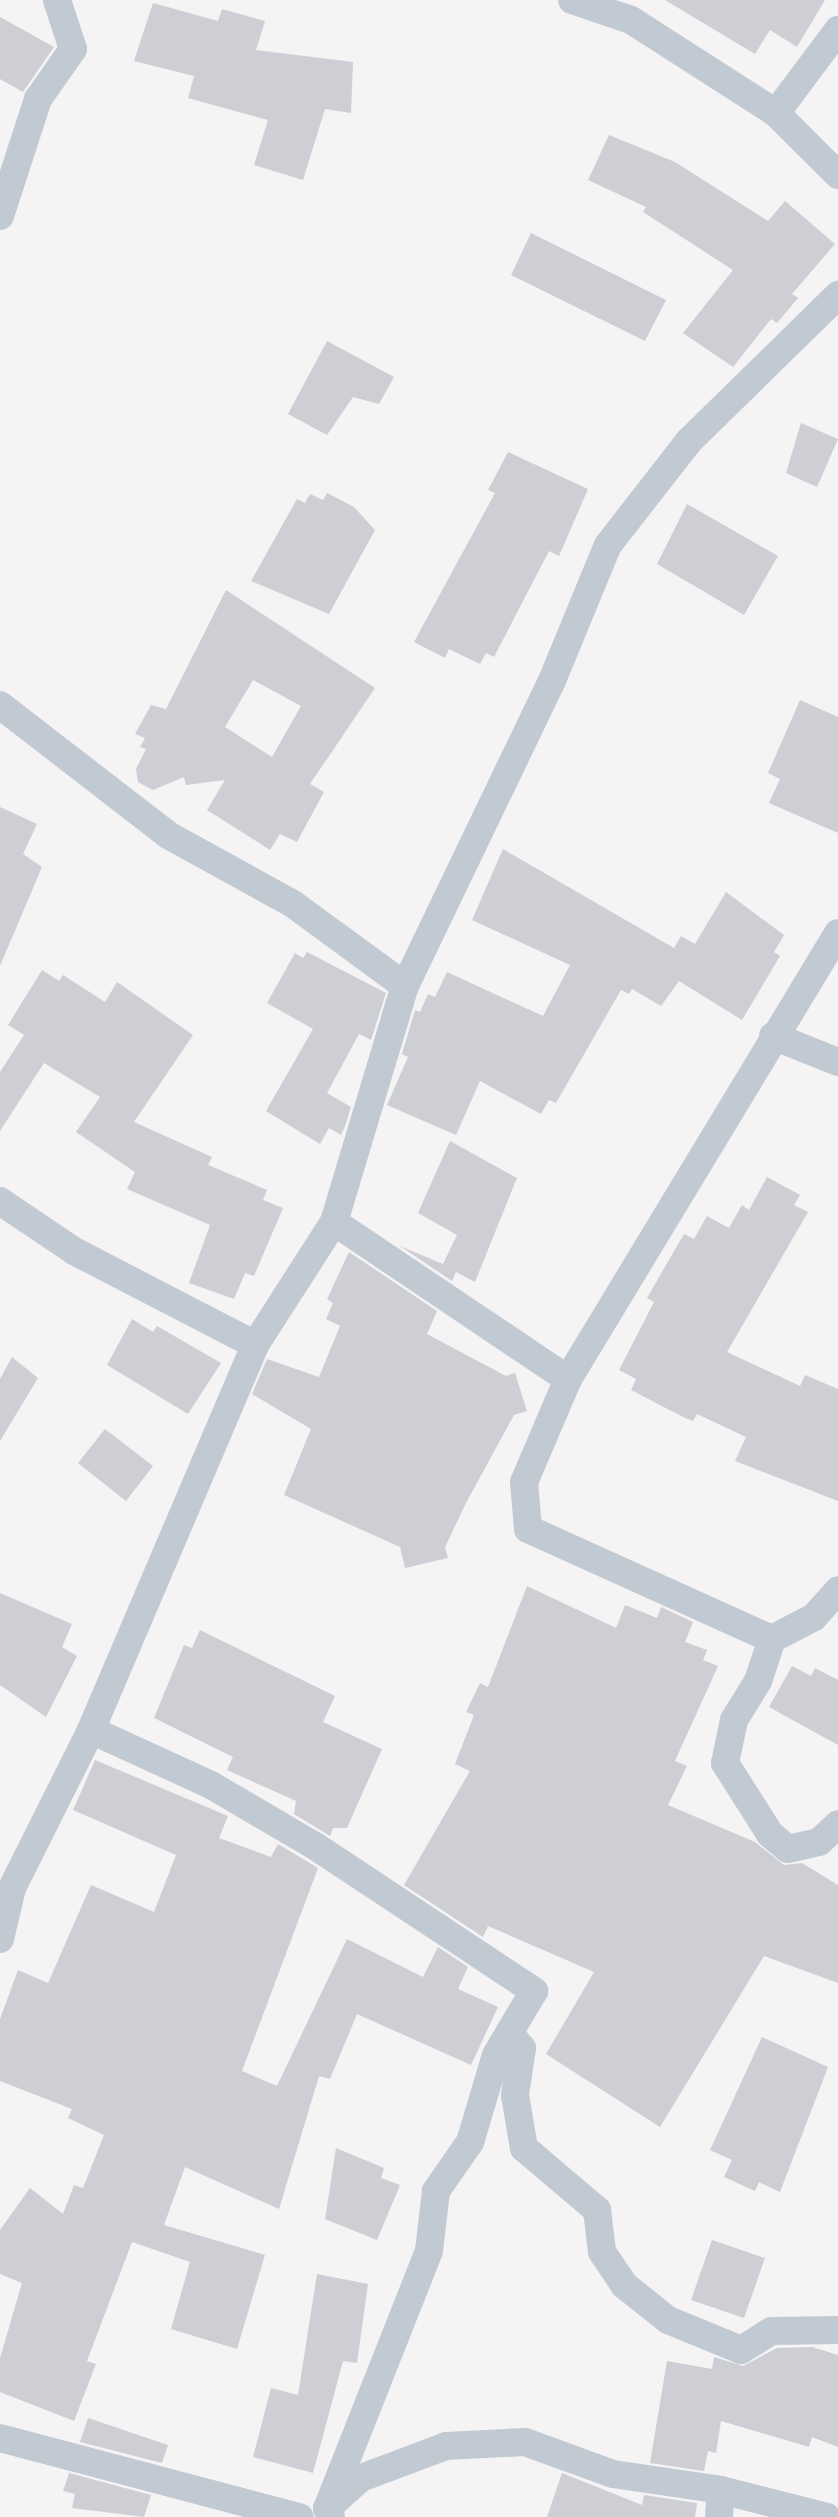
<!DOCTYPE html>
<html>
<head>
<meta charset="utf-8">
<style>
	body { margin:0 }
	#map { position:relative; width:838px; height:2517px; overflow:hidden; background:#f5f3f3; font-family:"Archivo Narrow",sans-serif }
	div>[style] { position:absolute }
	.building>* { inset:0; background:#cdcfd5 }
	.minor>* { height:28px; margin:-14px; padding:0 14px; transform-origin:14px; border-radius:14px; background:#c1cad2 }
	span { translate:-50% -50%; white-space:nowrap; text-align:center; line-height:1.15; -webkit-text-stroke:6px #fff; paint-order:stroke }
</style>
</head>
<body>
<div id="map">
	<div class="building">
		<div style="clip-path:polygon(665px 0,825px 0,797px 47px,770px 30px,755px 54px)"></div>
		<div style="clip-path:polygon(153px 3px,218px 21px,222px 9px,265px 21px,256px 50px,353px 62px,351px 113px,325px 109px,303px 180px,254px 165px,268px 120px,188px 98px,194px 76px,134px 61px)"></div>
		<div style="clip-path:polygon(0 17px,54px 47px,23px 92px,0 79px)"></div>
		<div style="clip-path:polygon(609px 135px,675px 162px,768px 221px,785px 201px,835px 244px,792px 294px,798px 298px,777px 323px,771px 319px,733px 367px,683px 333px,733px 270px,643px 212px,646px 207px,588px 180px)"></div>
		<div style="clip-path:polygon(531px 233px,666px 300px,645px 341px,511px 275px)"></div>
		<div style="clip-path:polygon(327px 341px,394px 377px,379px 404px,353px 397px,327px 435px,288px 414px)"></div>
		<div style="clip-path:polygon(801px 423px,838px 439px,817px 487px,786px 473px)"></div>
		<div style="clip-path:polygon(508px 452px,588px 489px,559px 556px,549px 551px,494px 657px,486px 653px,480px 664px,449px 649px,445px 658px,414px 642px,495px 493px,488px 490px)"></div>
		<div style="clip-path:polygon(327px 493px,354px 507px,375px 530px,329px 614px,251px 581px,297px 499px,305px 503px,310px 494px,323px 500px)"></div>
		<div style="clip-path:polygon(687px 504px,778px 556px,744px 615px,657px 564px)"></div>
		<div style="clip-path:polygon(evenodd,226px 590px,375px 688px,310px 784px,324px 792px,297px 842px,280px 834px,270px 850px,207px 810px,225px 780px,186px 785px,184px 777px,153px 790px,138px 782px,136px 769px,146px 749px,140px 747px,145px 738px,135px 734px,151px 705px,166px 709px,226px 590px,253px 680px,301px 706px,272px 757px,225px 727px,253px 680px)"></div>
		<div style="clip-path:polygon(800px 700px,838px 717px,838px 833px,769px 803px,780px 779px,768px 773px)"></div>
		<div style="clip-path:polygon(0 807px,37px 824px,23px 854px,42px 867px,0 966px)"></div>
		<div style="clip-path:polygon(503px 849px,674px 948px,681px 936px,695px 944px,726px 892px,784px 935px,774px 952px,780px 956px,742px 1020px,679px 981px,661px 1006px,632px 989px,629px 994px,621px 990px,556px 1103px,549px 1100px,541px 1114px,480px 1081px,456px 1135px,387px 1105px,408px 1057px,402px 1054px,415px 1010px,420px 1012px,428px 994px,435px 997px,447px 972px,543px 1016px,570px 965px,472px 920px)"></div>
		<div style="clip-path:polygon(307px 952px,386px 993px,371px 1040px,359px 1034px,327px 1093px,351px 1107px,345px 1126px,341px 1135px,329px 1128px,320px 1144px,266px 1111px,313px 1029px,267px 1003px,295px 953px,303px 958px)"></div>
		<div style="clip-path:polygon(42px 970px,59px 981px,63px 975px,105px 1002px,117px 982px,193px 1035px,134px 1122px,212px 1157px,208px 1165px,267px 1190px,263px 1200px,283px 1208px,254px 1276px,245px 1273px,234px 1299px,189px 1283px,210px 1225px,127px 1189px,135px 1172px,76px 1132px,100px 1097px,44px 1063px,0 1131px,0 1072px,24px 1035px,8px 1025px)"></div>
		<div style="clip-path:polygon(450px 1141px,517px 1178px,475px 1282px,456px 1272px,452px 1281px,400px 1246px,443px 1264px,457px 1235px,418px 1213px)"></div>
		<div style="clip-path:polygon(767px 1177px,800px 1195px,794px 1205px,808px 1212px,727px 1352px,800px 1386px,805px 1375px,838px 1389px,838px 1501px,735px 1461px,746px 1437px,697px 1414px,693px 1421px,685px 1418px,631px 1390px,636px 1379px,619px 1370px,654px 1302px,647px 1298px,684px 1234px,694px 1239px,707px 1216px,729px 1228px,742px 1205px,749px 1210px)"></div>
		<div style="clip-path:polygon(349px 1252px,437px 1311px,427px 1334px,506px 1376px,515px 1373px,527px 1411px,514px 1415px,466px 1503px,445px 1547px,448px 1558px,405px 1568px,400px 1547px,284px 1495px,311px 1429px,252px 1394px,267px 1359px,319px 1377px,340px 1326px,326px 1319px,333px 1303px,327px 1299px)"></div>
		<div style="clip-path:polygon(132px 1319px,153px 1332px,157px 1326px,221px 1363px,188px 1414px,107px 1365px)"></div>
		<div style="clip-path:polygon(12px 1357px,38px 1378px,0 1441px,0 1379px)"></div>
		<div style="clip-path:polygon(105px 1429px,153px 1466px,126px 1501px,78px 1463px)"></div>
		<div style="clip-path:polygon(527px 1586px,616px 1628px,625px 1605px,657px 1618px,661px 1607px,693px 1622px,685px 1642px,707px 1650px,703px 1660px,718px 1666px,675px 1761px,687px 1766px,668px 1805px,755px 1842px,784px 1865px,802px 1863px,838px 1885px,838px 1983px,764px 1956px,660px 2127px,546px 2054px,594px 1972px,488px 1926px,483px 1937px,404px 1885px,470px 1771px,455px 1764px,474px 1715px,466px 1712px,480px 1683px,488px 1687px)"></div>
		<div style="clip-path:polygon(0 1593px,72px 1624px,62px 1647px,77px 1656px,46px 1717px,0 1685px)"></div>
		<div style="clip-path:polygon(200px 1630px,335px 1696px,323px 1722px,382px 1749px,347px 1828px,333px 1828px,330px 1836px,294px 1814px,296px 1801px,227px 1770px,233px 1757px,154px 1718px,184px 1645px,192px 1648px)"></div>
		<div style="clip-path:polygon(792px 1666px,811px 1676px,815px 1668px,838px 1680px,838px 1745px,769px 1707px)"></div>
		<div style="clip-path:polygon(95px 1760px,228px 1816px,219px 1838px,271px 1857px,278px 1844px,318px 1868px,242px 2071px,277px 2086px,347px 1939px,423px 1977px,438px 1947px,468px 1967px,458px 1989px,498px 2007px,471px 2065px,357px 2014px,330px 2079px,319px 2076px,279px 2209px,185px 2167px,164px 2225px,265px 2255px,237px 2349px,171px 2329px,190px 2262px,132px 2242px,87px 2361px,96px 2364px,74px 2421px,0 2392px,0 2358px,22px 2283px,0 2274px,0 2230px,30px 2188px,63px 2214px,74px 2185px,83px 2188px,104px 2135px,68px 2118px,72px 2109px,0 2081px,0 2019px,18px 1970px,48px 1983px,91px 1885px,154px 1912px,176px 1855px,73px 1810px)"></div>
		<div style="clip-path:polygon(762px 2037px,828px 2067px,780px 2192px,759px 2182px,755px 2191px,724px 2177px,732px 2160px,710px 2150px)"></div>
		<div style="clip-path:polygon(336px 2148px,384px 2168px,381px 2178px,400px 2185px,377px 2240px,325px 2219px)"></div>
		<div style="clip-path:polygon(712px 2240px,765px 2258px,744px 2318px,691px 2300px)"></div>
		<div style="clip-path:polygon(317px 2274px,368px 2284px,357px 2363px,343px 2361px,313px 2473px,253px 2457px,271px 2388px,298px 2395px)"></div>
		<div style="clip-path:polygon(812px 2347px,838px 2355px,838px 2447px,812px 2437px,809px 2447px,721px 2421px,716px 2453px,708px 2451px,704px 2471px,650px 2463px,667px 2361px,712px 2369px,714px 2357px,743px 2366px,777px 2348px)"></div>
		<div style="clip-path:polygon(88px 2418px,168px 2445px,162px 2463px,80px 2442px)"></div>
		<div style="clip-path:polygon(69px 2473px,151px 2495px,144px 2517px,72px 2508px,75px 2494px,63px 2491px)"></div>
		<div style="clip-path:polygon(562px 2473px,642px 2505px,644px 2495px,697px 2503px,695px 2517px,547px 2517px)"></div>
	</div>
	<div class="minor">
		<div style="left:572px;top:0;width:62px;rotate:18.7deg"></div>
		<div style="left:631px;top:20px;width:172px;rotate:32.7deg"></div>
		<div style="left:776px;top:113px;width:88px;rotate:45deg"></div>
		<div style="left:776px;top:113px;width:104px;rotate:-53.2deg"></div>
		<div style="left:0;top:216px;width:123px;rotate:-72deg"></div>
		<div style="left:38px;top:99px;width:61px;rotate:-55deg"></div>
		<div style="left:73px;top:49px;width:52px;rotate:-108.1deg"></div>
		<div style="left:0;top:705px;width:212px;rotate:37.7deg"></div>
		<div style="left:168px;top:835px;width:143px;rotate:28.9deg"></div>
		<div style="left:293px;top:904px;width:139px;rotate:36.2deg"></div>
		<div style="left:838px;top:933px;width:521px;rotate:121.19deg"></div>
		<div style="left:568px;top:1379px;width:112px;rotate:113.1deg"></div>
		<div style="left:524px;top:1482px;width:47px;rotate:85.1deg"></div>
		<div style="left:528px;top:1529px;width:268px;rotate:24.3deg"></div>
		<div style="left:772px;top:1639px;width:44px;rotate:108.4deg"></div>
		<div style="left:758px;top:1681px;width:46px;rotate:121.6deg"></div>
		<div style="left:734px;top:1720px;width:44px;rotate:101.8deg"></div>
		<div style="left:725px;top:1763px;width:84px;rotate:57.6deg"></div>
		<div style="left:770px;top:1834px;width:23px;rotate:40deg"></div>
		<div style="left:788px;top:1849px;width:32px;rotate:-13deg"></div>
		<div style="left:819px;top:1842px;width:26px;rotate:-43deg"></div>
		<div style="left:773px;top:1036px;width:70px;rotate:21.8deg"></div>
		<div style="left:0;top:1201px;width:89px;rotate:34deg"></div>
		<div style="left:74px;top:1251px;width:204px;rotate:27.4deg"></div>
		<div style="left:334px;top:1222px;width:282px;rotate:33.9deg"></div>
		<div style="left:772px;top:1639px;width:47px;rotate:-27.6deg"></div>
		<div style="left:814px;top:1617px;width:36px;rotate:-48deg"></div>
		<div style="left:91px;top:1730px;width:132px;rotate:24.6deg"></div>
		<div style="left:211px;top:1785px;width:121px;rotate:30.4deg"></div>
		<div style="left:315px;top:1846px;width:263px;rotate:33.5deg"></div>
		<div style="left:534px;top:1991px;width:74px;rotate:120.7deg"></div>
		<div style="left:496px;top:2055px;width:91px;rotate:106.6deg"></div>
		<div style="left:470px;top:2142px;width:60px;rotate:124.8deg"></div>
		<div style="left:436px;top:2191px;width:60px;rotate:96.7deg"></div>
		<div style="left:429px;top:2251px;width:277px;rotate:111.6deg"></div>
		<div style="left:327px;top:2508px;width:10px;rotate:66deg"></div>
		<div style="left:0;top:1939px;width:52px;rotate:-76.8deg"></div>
		<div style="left:12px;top:1888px;width:177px;rotate:-63.4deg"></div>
		<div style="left:91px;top:1730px;width:418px;rotate:-66.9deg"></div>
		<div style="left:255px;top:1345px;width:146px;rotate:-57.3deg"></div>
		<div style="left:334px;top:1222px;width:246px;rotate:-73.3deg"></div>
		<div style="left:405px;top:986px;width:336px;rotate:-64.3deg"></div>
		<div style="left:551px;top:683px;width:149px;rotate:-67.6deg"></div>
		<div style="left:608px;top:545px;width:132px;rotate:-52.1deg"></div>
		<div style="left:689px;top:441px;width:209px;rotate:-44.4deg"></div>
		<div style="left:509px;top:2033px;width:20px;rotate:49deg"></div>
		<div style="left:522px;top:2048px;width:48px;rotate:98.5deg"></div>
		<div style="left:515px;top:2095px;width:54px;rotate:80.4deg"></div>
		<div style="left:524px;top:2148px;width:96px;rotate:40.3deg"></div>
		<div style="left:597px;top:2210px;width:42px;rotate:83.2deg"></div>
		<div style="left:602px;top:2252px;width:40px;rotate:56deg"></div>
		<div style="left:624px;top:2285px;width:56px;rotate:38.5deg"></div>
		<div style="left:668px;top:2320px;width:79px;rotate:22.3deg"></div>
		<div style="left:741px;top:2350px;width:36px;rotate:-32deg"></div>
		<div style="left:772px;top:2331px;width:66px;rotate:-0.9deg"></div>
		<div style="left:0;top:2438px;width:310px;rotate:14.8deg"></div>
		<div style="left:334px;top:2502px;width:36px;rotate:-42deg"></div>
		<div style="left:361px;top:2478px;width:91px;rotate:-20.6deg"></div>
		<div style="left:446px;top:2446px;width:79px;rotate:-2.9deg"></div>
		<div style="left:525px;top:2442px;width:94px;rotate:20deg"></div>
		<div style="left:613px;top:2474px;width:109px;rotate:8.4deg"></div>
		<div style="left:721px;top:2490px;width:109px;rotate:14.3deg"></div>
		<div style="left:719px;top:2517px;width:27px;rotate:-86deg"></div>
	</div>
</div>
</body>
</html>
